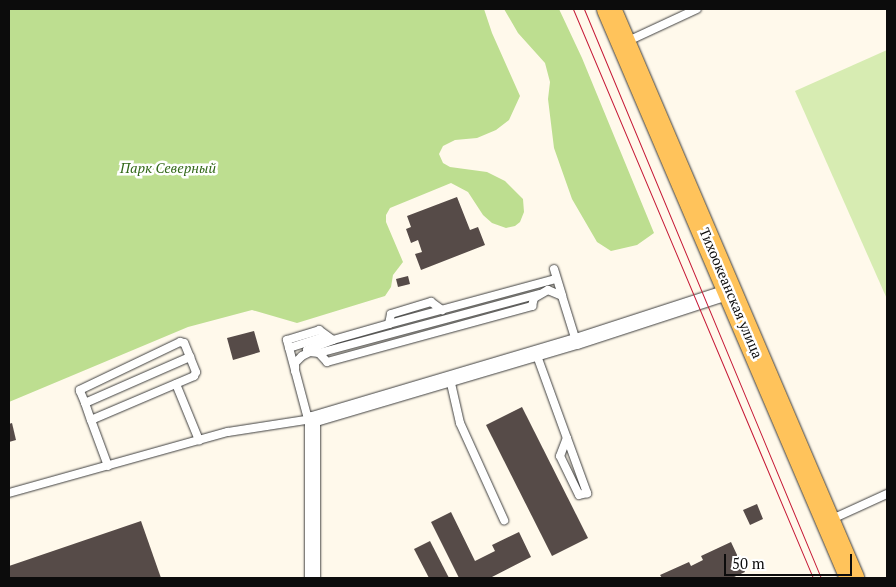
<!DOCTYPE html>
<html>
<head>
<meta charset="utf-8">
<style>
	body { margin:0 }
	#map { position:relative; width:896px; height:587px; overflow:hidden; background:#fff9eb; font-family:"PT Serif",serif }
	div>[style] { position:absolute }
	.green>* { inset:0; background:#d7ecb2 }
	.forest>* { inset:0; background:#bdde90 }
	.building>* { inset:0; background:#564b48 }
	.roads { filter:drop-shadow(0 0 1px #3f3f3f) drop-shadow(0 0 1px #3f3f3f) }
	.lane>* { height:8px; margin:-4px; padding:0 4px; transform-origin:4px; border-radius:4px; background:#fff }
	.street>* { height:15px; margin:-7.5px; padding:0 7.5px; transform-origin:7.5px; border-radius:7.5px; background:#fff }
	.primary>* { height:24px; margin:-12px; padding:0 12px; transform-origin:12px; border-radius:12px; background:#ffc35b }
	.tram>* { height:1px; margin:-0.5px; padding:0 0.5px; transform-origin:0.5px; border-radius:0.5px; background:#c61a37 }
	span { translate:-50% -50%; white-space:nowrap; text-align:center; line-height:1.15; -webkit-text-stroke:5px #fff; paint-order:stroke }
	.park-label { font-size:14px; color:#326818; font-style:italic }
	.street-label { font-size:14px; color:#0c0c0c }
	.frame { position:absolute; inset:0; border:10px solid #0c0c0c; pointer-events:none }
	.scale { position:absolute; left:724px; top:554px; width:128px; height:22px; box-sizing:border-box; border:2px solid #0c0c0c; border-top:0; padding-left:6px; font-size:15px; line-height:18px; white-space:nowrap; color:#0c0c0c; -webkit-text-stroke:4px #fff; paint-order:stroke }
</style>
</head>
<body>
<div id="map">
	<div class="green">
		<div style="clip-path:polygon(887px 50px,887px 299px,795px 91px)"></div>
	</div>
	<div class="forest">
		<div style="clip-path:polygon(9px 9px,484px 9px,492px 33px,520px 96px,509px 120px,496px 130px,477px 138px,455px 140px,443px 146px,439px 154px,443px 163px,450px 167px,487px 172px,505px 181px,523px 199px,524px 212px,520px 222px,515px 226px,506px 228px,492px 223px,483px 215px,468px 192px,451px 183px,390px 208px,386px 215px,386px 222px,403px 262px,393px 275px,391px 287px,385px 296px,297px 323px,252px 310px,188px 327px,9px 402px)"></div>
		<div style="clip-path:polygon(504px 9px,559px 9px,582px 58px,654px 233px,637px 245px,611px 251px,597px 242px,572px 199px,554px 148px,548px 99px,550px 82px,545px 63px,518px 33px)"></div>
	</div>
	<div class="building">
		<div style="clip-path:polygon(457px 197px,470px 230px,478px 227px,485px 245px,421px 270px,415px 254px,422px 252px,418px 240px,411px 243px,406px 229px,411px 227px,407px 216px)"></div>
		<div style="clip-path:polygon(408px 276px,410px 284px,398px 287px,396px 279px)"></div>
		<div style="clip-path:polygon(254px 331px,260px 352px,233px 360px,227px 338px)"></div>
		<div style="clip-path:polygon(522px 407px,588px 538px,552px 556px,486px 425px)"></div>
		<div style="clip-path:polygon(12px 423px,16px 440px,9px 442px,9px 424px)"></div>
		<div style="clip-path:polygon(757px 504px,763px 519px,750px 525px,743px 510px)"></div>
		<div style="clip-path:polygon(451px 512px,475px 561px,495px 551px,492px 545px,519px 532px,531px 557px,490px 578px,459px 578px,431px 522px)"></div>
		<div style="clip-path:polygon(141px 521px,161px 578px,9px 578px,9px 566px)"></div>
		<div style="clip-path:polygon(430px 541px,449px 578px,429px 578px,414px 549px)"></div>
		<div style="clip-path:polygon(731px 542px,745px 572px,732px 578px,662px 578px,660px 575px,689px 562px,691px 566px,703px 560px,701px 556px)"></div>
	</div>
	<div class="roads">
		<div class="lane">
			<div style="left:626px;top:42px;width:78px;rotate:-24.9deg"></div>
			<div style="left:554px;top:269px;width:28px;rotate:73deg"></div>
			<div style="left:389px;top:324px;width:173px;rotate:-15.1deg"></div>
			<div style="left:289px;top:348px;width:39px;rotate:-18deg"></div>
			<div style="left:307px;top:350px;width:28px;rotate:-21deg"></div>
			<div style="left:319px;top:353px;width:228px;rotate:-15deg"></div>
			<div style="left:536px;top:353px;width:90px;rotate:70deg"></div>
			<div style="left:567px;top:438px;width:59px;rotate:70deg"></div>
			<div style="left:587px;top:493px;width:8px;rotate:166deg"></div>
			<div style="left:579px;top:495px;width:43px;rotate:-116deg"></div>
			<div style="left:560px;top:456px;width:19px;rotate:-69deg"></div>
			<div style="left:295px;top:371px;width:8px;rotate:-90deg"></div>
			<div style="left:295px;top:363px;width:10px;rotate:-45deg"></div>
			<div style="left:302px;top:356px;width:9px;rotate:-27deg"></div>
			<div style="left:310px;top:352px;width:9px;rotate:6deg"></div>
			<div style="left:319px;top:353px;width:12px;rotate:48deg"></div>
			<div style="left:327px;top:362px;width:213px;rotate:-15.3deg"></div>
			<div style="left:532px;top:306px;width:8px;rotate:-76deg"></div>
			<div style="left:534px;top:298px;width:16px;rotate:-30deg"></div>
			<div style="left:548px;top:290px;width:15px;rotate:23deg"></div>
			<div style="left:562px;top:296px;width:47px;rotate:72.7deg"></div>
			<div style="left:450px;top:379px;width:45px;rotate:77.2deg"></div>
			<div style="left:460px;top:423px;width:107px;rotate:65.6deg"></div>
			<div style="left:176px;top:384px;width:61px;rotate:67.7deg"></div>
			<div style="left:85px;top:403px;width:115px;rotate:-23.7deg"></div>
			<div style="left:308px;top:419px;width:82px;rotate:-104.9deg"></div>
			<div style="left:287px;top:340px;width:34px;rotate:-17deg"></div>
			<div style="left:319px;top:330px;width:17px;rotate:36deg"></div>
			<div style="left:333px;top:340px;width:58px;rotate:-15.9deg"></div>
			<div style="left:389px;top:324px;width:10px;rotate:-79deg"></div>
			<div style="left:391px;top:314px;width:42px;rotate:-16.7deg"></div>
			<div style="left:431px;top:302px;width:14px;rotate:36deg"></div>
			<div style="left:91px;top:420px;width:112px;rotate:-23.1deg"></div>
			<div style="left:194px;top:376px;width:4px;rotate:-63deg"></div>
			<div style="left:196px;top:372px;width:31px;rotate:-112deg"></div>
			<div style="left:184px;top:343px;width:4px;rotate:-166deg"></div>
			<div style="left:180px;top:342px;width:111px;rotate:154.4deg"></div>
			<div style="left:80px;top:390px;width:1px;rotate:90deg"></div>
			<div style="left:80px;top:391px;width:13px;rotate:67deg"></div>
			<div style="left:85px;top:403px;width:18px;rotate:71deg"></div>
			<div style="left:91px;top:420px;width:49px;rotate:69.7deg"></div>
			<div style="left:9px;top:493px;width:227px;rotate:-15.6deg"></div>
			<div style="left:228px;top:432px;width:85px;rotate:-8.8deg"></div>
			<div style="left:830px;top:520px;width:63px;rotate:-24.5deg"></div>
		</div>
		<div class="street">
			<div style="left:312px;top:578px;width:159px;rotate:-90deg"></div>
			<div style="left:312px;top:419px;width:275px;rotate:-16.5deg"></div>
			<div style="left:576px;top:341px;width:162px;rotate:-18deg"></div>
		</div>
		<div class="primary">
			<div style="left:609px;top:9px;width:619px;rotate:66.87deg"></div>
		</div>
	</div>
	<div class="tram">
		<div style="left:573px;top:9px;width:618px;rotate:67.13deg"></div>
		<div style="left:584px;top:9px;width:616px;rotate:67.39deg"></div>
	</div>
	<div class="park-label">
		<span style="left:168px;top:168px">Парк Северный</span>
	</div>
	<div class="street-label">
		<span style="left:731px;top:293px;rotate:67deg">Тихоокеанская улица</span>
	</div>
	<div class="frame"></div>
	<div class="scale">50 m</div>
</div>
</body>
</html>
